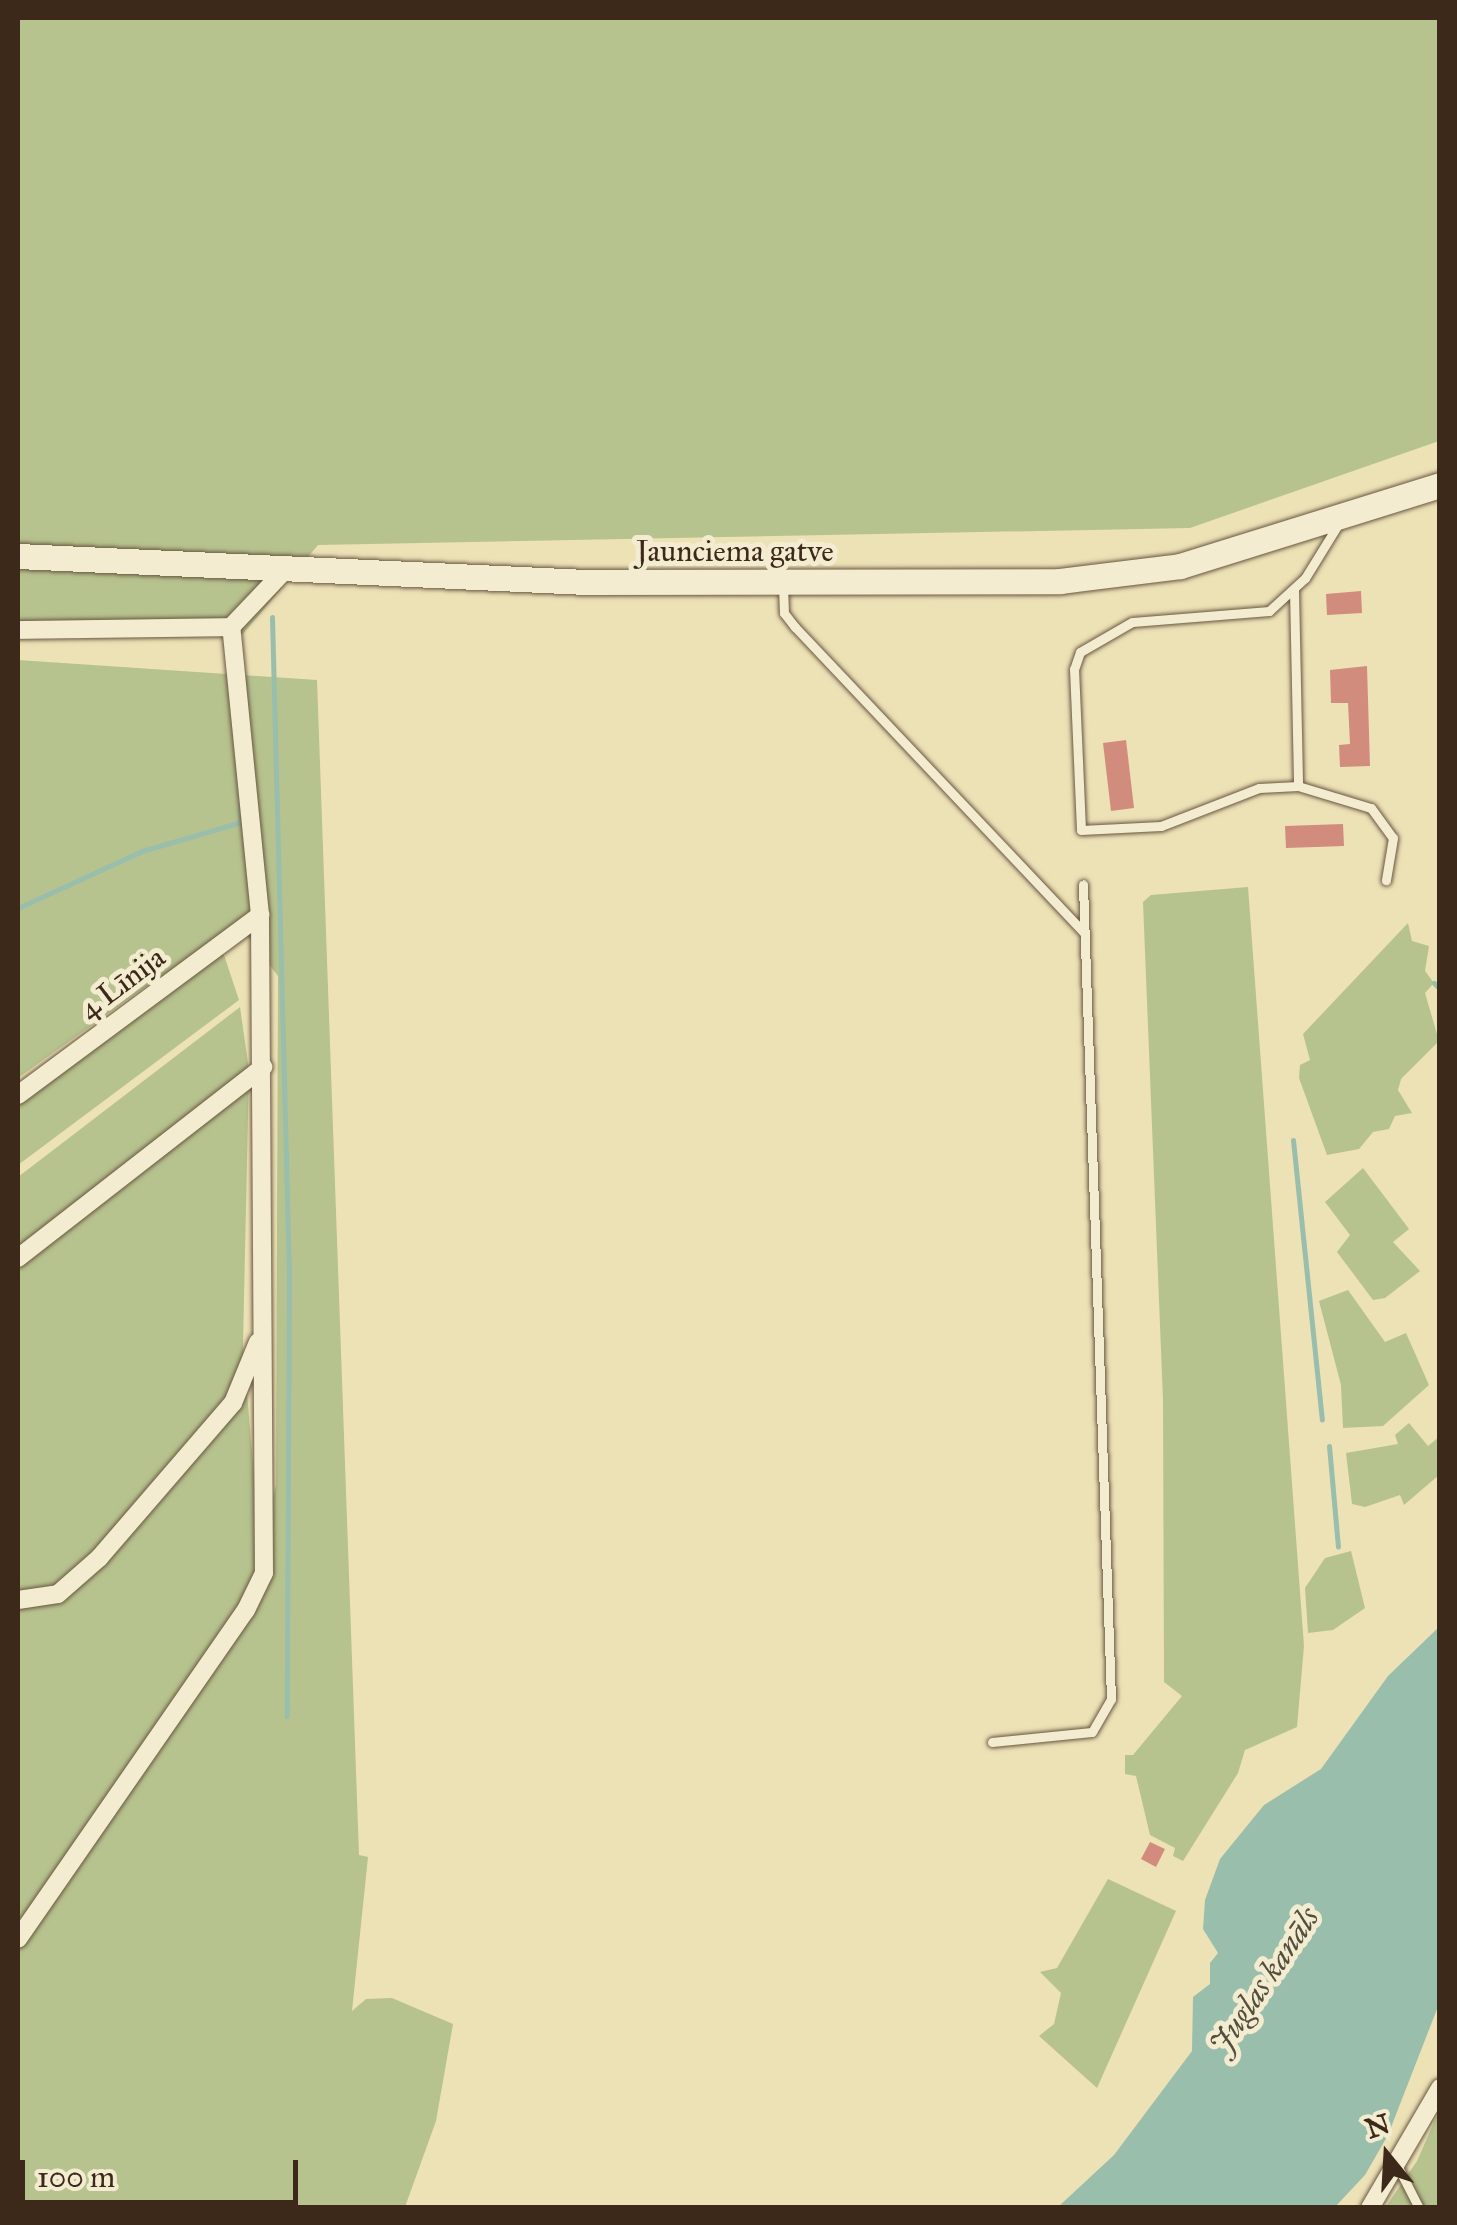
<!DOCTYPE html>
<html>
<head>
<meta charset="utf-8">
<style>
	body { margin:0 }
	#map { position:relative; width:1457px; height:2225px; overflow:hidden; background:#ede1b6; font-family:"IM FELL Great Primer",serif }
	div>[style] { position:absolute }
	.green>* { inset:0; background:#b7c38e }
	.water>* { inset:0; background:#99beac }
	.stream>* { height:5px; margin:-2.5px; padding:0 2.5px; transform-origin:2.5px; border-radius:2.5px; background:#99beac }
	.building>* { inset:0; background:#d18c7d }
	.roads { filter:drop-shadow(0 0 2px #695741) drop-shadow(0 0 2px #695741) }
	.lane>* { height:9px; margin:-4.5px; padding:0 4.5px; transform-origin:4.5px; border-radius:4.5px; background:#f3ecd0 }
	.street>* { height:18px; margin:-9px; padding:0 9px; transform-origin:9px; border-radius:9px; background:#f3ecd0 }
	.secondary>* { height:25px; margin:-12.5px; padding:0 12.5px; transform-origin:12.5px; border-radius:12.5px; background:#f3ecd0 }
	span { translate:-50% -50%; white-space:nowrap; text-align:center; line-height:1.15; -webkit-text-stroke:10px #f3ecd0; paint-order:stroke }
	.street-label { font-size:30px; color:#3d291a }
	.water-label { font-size:32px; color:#544e3e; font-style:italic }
	.frame { position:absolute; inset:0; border:20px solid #3d291a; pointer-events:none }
	.north { position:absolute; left:1337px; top:2105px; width:100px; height:100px; -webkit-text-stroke:8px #f3ecd0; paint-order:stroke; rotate:342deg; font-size:28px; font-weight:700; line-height:40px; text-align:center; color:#3d291a }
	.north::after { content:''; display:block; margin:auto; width:35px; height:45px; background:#3d291a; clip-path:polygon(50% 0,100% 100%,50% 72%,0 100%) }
	.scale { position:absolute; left:20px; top:2160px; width:278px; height:45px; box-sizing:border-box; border:5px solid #3d291a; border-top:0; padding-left:12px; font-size:30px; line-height:35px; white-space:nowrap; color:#3d291a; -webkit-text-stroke:8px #f3ecd0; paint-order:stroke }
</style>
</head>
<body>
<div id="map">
	<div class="green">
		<div style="clip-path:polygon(18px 18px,1439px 18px,1439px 441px,1190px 528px,318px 545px,243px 634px,18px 621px)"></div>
		<div style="clip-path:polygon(18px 660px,317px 680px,359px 1855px,368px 1857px,352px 2011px,366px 1999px,392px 1998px,453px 2024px,436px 2121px,405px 2207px,18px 2207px,18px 1177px,240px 1007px,249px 1070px,243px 1346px,260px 1546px,276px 1485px,278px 976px,246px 934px,222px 949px,239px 1000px,18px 1165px,18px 1097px,164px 989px,156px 979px,18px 1078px)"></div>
		<div style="clip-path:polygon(1248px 887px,1304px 1646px,1297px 1727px,1245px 1750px,1238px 1773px,1183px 1861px,1173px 1856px,1175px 1848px,1150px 1835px,1136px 1776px,1125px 1774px,1125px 1755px,1133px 1755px,1182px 1696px,1164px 1682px,1163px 1400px,1143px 902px,1151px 895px)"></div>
		<div style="clip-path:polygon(1408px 923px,1412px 941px,1429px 946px,1425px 971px,1434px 983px,1425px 993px,1439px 1041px,1401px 1079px,1398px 1090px,1412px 1113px,1395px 1116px,1389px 1129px,1373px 1132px,1359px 1149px,1327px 1155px,1299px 1078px,1300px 1065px,1310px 1060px,1303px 1034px)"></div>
		<div style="clip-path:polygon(1363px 1168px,1409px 1229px,1393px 1242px,1420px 1271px,1385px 1298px,1373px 1300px,1337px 1252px,1350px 1235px,1325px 1202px)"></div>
		<div style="clip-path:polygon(1348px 1290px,1385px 1342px,1406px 1333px,1429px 1385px,1383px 1426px,1343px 1428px,1341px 1385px,1319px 1301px)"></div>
		<div style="clip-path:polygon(1409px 1423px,1428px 1446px,1439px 1437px,1439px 1475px,1404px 1505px,1400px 1495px,1365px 1507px,1352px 1504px,1346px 1453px,1398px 1444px,1395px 1435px)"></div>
		<div style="clip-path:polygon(1351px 1551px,1365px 1608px,1333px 1630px,1308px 1633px,1305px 1588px,1325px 1558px)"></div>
		<div style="clip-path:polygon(1108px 1879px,1176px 1911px,1097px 2088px,1039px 2036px,1054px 2024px,1061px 1993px,1040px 1972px,1057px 1968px)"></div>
		<div style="clip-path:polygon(1439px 2111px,1439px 2207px,1385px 2208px,1417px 2161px)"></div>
	</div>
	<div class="water">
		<div style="clip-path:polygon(1439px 1627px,1439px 2004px,1388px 2135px,1365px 2175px,1335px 2207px,1058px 2207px,1114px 2155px,1192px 2051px,1193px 1997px,1210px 1984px,1210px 1963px,1218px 1953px,1203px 1929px,1205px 1900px,1220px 1859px,1264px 1805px,1321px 1769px,1388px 1676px)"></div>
	</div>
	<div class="stream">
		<div style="left:272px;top:617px;width:659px;rotate:88.52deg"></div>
		<div style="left:289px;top:1276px;width:440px;rotate:90.3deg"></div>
		<div style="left:18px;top:908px;width:136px;rotate:-24.7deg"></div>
		<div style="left:142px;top:851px;width:103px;rotate:-16.3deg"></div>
		<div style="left:241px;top:822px;width:17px;rotate:-93deg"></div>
		<div style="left:1434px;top:983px;width:8px;rotate:45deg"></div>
		<div style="left:1293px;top:1140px;width:281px;rotate:84.1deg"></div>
		<div style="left:1329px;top:1446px;width:101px;rotate:84.9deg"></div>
	</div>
	<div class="building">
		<div style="clip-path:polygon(1361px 591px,1362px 613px,1327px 615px,1326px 594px)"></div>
		<div style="clip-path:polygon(1367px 666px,1370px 766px,1340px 767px,1339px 745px,1350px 744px,1348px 703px,1331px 703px,1330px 670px)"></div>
		<div style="clip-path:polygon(1126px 740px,1134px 808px,1111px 811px,1103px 743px)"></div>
		<div style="clip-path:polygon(1343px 824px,1344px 846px,1286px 848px,1285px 826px)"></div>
		<div style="clip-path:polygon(1150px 1842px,1165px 1849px,1156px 1867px,1141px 1859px)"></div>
	</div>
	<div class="roads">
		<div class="lane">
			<div style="left:1339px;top:523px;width:65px;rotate:121.7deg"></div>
			<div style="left:1305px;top:578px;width:49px;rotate:137.5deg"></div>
			<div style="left:1269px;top:611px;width:137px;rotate:175.4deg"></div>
			<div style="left:1132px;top:622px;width:60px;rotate:150deg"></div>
			<div style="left:1080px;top:652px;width:18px;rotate:109deg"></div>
			<div style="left:1074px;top:669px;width:161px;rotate:87.5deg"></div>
			<div style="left:1081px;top:830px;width:80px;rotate:-2.9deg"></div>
			<div style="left:1161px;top:826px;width:105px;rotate:-21.2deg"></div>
			<div style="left:1259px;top:788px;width:39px;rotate:-3deg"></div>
			<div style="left:1298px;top:786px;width:76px;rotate:16.8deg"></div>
			<div style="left:1371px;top:808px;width:37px;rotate:54deg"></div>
			<div style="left:1393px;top:838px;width:43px;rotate:99.5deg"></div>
			<div style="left:783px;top:585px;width:28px;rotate:88deg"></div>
			<div style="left:784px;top:613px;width:18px;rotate:52deg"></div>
			<div style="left:795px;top:627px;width:421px;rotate:46.6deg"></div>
			<div style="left:1294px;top:590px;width:196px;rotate:88.8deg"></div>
			<div style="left:992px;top:1742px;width:100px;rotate:-5.7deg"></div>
			<div style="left:1092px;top:1732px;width:38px;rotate:-60deg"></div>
			<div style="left:1111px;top:1699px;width:815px;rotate:-91.97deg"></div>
			<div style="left:1398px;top:2167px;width:46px;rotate:62.9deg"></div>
		</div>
		<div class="street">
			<div style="left:18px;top:630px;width:213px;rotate:-0.8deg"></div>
			<div style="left:18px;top:1095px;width:302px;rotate:-36.6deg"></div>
			<div style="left:18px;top:1258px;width:311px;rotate:-37.9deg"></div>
			<div style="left:18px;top:1600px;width:40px;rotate:-8.5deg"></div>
			<div style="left:58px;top:1594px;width:55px;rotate:-41.3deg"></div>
			<div style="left:99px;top:1558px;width:205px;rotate:-49.2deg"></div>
			<div style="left:233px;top:1403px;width:66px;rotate:-67.7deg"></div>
			<div style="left:18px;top:1939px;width:400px;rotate:-55.3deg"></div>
			<div style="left:246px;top:1610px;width:41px;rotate:-64.1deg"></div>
			<div style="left:264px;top:1573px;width:658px;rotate:-90.35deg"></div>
			<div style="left:260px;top:915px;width:289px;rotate:-95.7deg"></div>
			<div style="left:231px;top:627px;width:79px;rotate:-46.5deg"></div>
			<div style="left:1370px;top:2208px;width:139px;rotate:-59.7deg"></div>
		</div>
		<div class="secondary">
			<div style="left:18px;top:556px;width:569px;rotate:2.62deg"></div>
			<div style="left:586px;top:582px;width:474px;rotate:-0.1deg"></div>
			<div style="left:1060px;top:581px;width:121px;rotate:-7.1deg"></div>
			<div style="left:1180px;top:566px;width:272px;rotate:-17.3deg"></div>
		</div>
	</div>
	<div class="street-label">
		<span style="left:735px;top:551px">Jaunciema gatve</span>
		<span style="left:122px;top:983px;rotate:-37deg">4 Līnija</span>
	</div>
	<div class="water-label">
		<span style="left:1265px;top:1981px;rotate:-56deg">Juglas kanāls</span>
	</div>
	<div class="frame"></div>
	<div class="north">N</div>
	<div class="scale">100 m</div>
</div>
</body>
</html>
